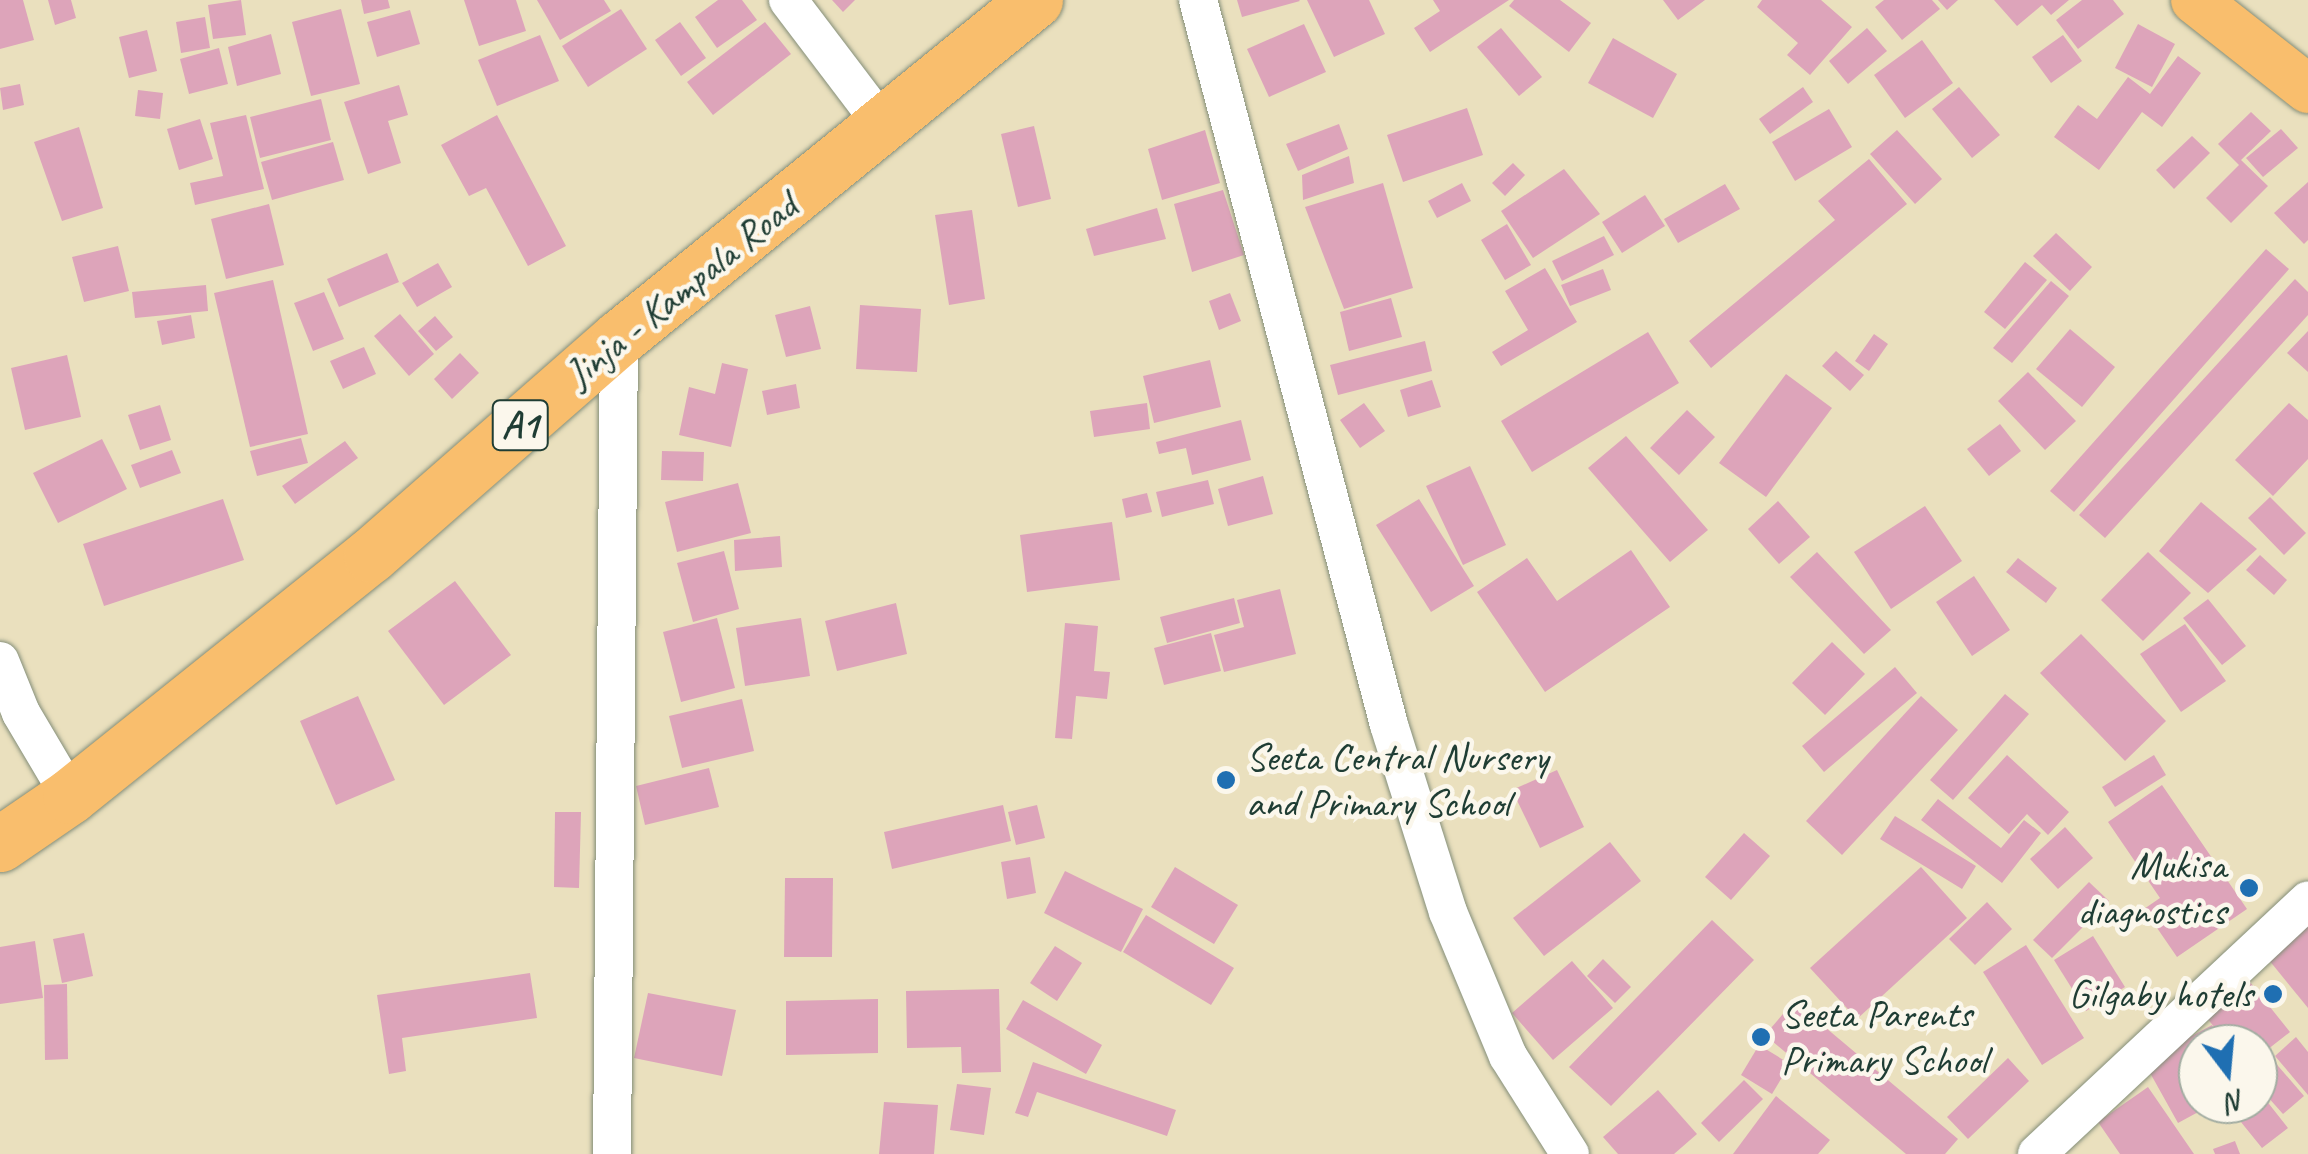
<!DOCTYPE html>
<html>
<head>
<meta charset="utf-8">
<style>
	body { margin:0 }
	#map { position:relative; width:2308px; height:1154px; overflow:hidden; background:#eae0be; font-family:Caveat,sans-serif }
	div>[style] { position:absolute }
	.building>* { inset:0; background:#dda4ba }
	.roads { filter:drop-shadow(0 0 2px #848e79) drop-shadow(0 0 2px #848e79) }
	.minor>* { height:38px; margin:-19px; padding:0 19px; transform-origin:19px; border-radius:19px; background:#fff }
	.major>* { height:48px; margin:-24px; padding:0 24px; transform-origin:24px; border-radius:24px; background:#f9be6d }
	.highway>* { height:55px; margin:-27.5px; padding:0 27.5px; transform-origin:27.5px; border-radius:27.5px; background:#f9be6d }
	.dots>* { width:28px; height:28px; translate:-50% -50%; box-sizing:border-box; border:5px solid #fbf7ec; border-radius:50% }
	span { translate:-50% -50%; white-space:nowrap; text-align:center; line-height:1.15; -webkit-text-stroke:9px #fbf7ec; paint-order:stroke }
	.shield-label span { padding:2px 8px; background:#fbf7ec; border:2px solid; border-radius:8px; -webkit-text-stroke-width:0 }
	.shield-label { font-size:38px; color:#1f3d34; font-weight:700 }
	.street-label { font-size:40px; color:#1f3d34 }
	.poi-label { font-size:40px; color:#1f3d34 }
	.left { translate:0 -50%; text-align:left }
	.right { translate:-100% -50%; text-align:right }
	.north { position:absolute; left:2178px; top:1024px; width:100px; height:100px; box-sizing:border-box; background:#fbf7ec; border:2px solid #a3ada2; border-radius:50%; rotate:164deg; font-size:28px; font-weight:700; line-height:40px; text-align:center; color:#1f3d34 }
	.north::after { content:''; display:block; margin:auto; width:35px; height:45px; background:#1f6fb2; clip-path:polygon(50% 0,100% 100%,50% 72%,0 100%) }
</style>
</head>
<body>
<div id="map">
	<div class="building">
		<div style="clip-path:polygon(0 0,23px 0,34px 40px,0 49px)"></div>
		<div style="clip-path:polygon(48px 0,71px 0,76px 18px,55px 25px)"></div>
		<div style="clip-path:polygon(241px 0,246px 35px,213px 39px,208px 5px)"></div>
		<div style="clip-path:polygon(361px 0,388px 0,390px 8px,364px 14px)"></div>
		<div style="clip-path:polygon(464px 0,516px 0,526px 31px,479px 46px)"></div>
		<div style="clip-path:polygon(537px 0,604px 0,611px 11px,560px 40px)"></div>
		<div style="clip-path:polygon(718px 0,742px 0,757px 20px,717px 48px,695px 17px)"></div>
		<div style="clip-path:polygon(832px 0,855px 0,843px 12px)"></div>
		<div style="clip-path:polygon(1237px 0,1299px 0,1300px 1px,1242px 17px)"></div>
		<div style="clip-path:polygon(1307px 0,1369px 0,1385px 34px,1334px 57px)"></div>
		<div style="clip-path:polygon(1433px 0,1509px 0,1430px 52px,1414px 28px,1440px 11px)"></div>
		<div style="clip-path:polygon(1514px 0,1560px 0,1591px 23px,1569px 52px,1509px 6px)"></div>
		<div style="clip-path:polygon(1663px 0,1705px 0,1678px 20px)"></div>
		<div style="clip-path:polygon(1762px 0,1821px 0,1852px 27px,1810px 75px,1787px 55px,1798px 43px,1757px 7px)"></div>
		<div style="clip-path:polygon(1884px 0,1932px 0,1940px 9px,1902px 40px,1875px 7px)"></div>
		<div style="clip-path:polygon(1938px 0,1958px 0,1947px 10px)"></div>
		<div style="clip-path:polygon(1994px 0,2069px 0,2051px 15px,2042px 5px,2017px 26px)"></div>
		<div style="clip-path:polygon(2082px 0,2113px 0,2124px 14px,2078px 49px,2056px 20px)"></div>
		<div style="clip-path:polygon(341px 9px,360px 84px,311px 96px,292px 22px)"></div>
		<div style="clip-path:polygon(621px 9px,647px 49px,588px 87px,562px 46px)"></div>
		<div style="clip-path:polygon(410px 10px,420px 44px,377px 57px,367px 22px)"></div>
		<div style="clip-path:polygon(205px 17px,210px 48px,181px 53px,176px 22px)"></div>
		<div style="clip-path:polygon(680px 22px,706px 58px,681px 76px,655px 40px)"></div>
		<div style="clip-path:polygon(765px 22px,791px 54px,713px 115px,687px 82px)"></div>
		<div style="clip-path:polygon(1304px 24px,1326px 72px,1269px 97px,1247px 49px)"></div>
		<div style="clip-path:polygon(2138px 24px,2175px 44px,2152px 87px,2115px 68px)"></div>
		<div style="clip-path:polygon(1501px 28px,1542px 77px,1519px 96px,1477px 47px)"></div>
		<div style="clip-path:polygon(1867px 28px,1887px 51px,1848px 84px,1829px 61px)"></div>
		<div style="clip-path:polygon(147px 30px,157px 71px,129px 78px,119px 37px)"></div>
		<div style="clip-path:polygon(271px 34px,281px 74px,237px 86px,228px 47px)"></div>
		<div style="clip-path:polygon(540px 35px,559px 81px,497px 106px,478px 60px)"></div>
		<div style="clip-path:polygon(2063px 35px,2082px 61px,2051px 83px,2032px 57px)"></div>
		<div style="clip-path:polygon(1613px 38px,1677px 74px,1653px 118px,1588px 83px)"></div>
		<div style="clip-path:polygon(1922px 40px,1953px 83px,1905px 118px,1874px 75px)"></div>
		<div style="clip-path:polygon(219px 48px,228px 84px,189px 94px,180px 59px)"></div>
		<div style="clip-path:polygon(2178px 56px,2201px 73px,2162px 127px,2142px 112px,2099px 170px,2054px 137px,2078px 105px,2097px 119px,2128px 77px,2150px 94px)"></div>
		<div style="clip-path:polygon(20px 84px,24px 105px,3px 110px,0 88px)"></div>
		<div style="clip-path:polygon(399px 85px,408px 115px,388px 121px,401px 163px,368px 174px,344px 102px)"></div>
		<div style="clip-path:polygon(1803px 87px,1813px 102px,1770px 134px,1759px 119px)"></div>
		<div style="clip-path:polygon(1959px 87px,2000px 135px,1972px 158px,1932px 109px)"></div>
		<div style="clip-path:polygon(138px 90px,163px 93px,160px 119px,135px 116px)"></div>
		<div style="clip-path:polygon(321px 99px,331px 140px,260px 158px,250px 117px)"></div>
		<div style="clip-path:polygon(1467px 108px,1483px 155px,1403px 182px,1387px 135px)"></div>
		<div style="clip-path:polygon(1829px 109px,1852px 147px,1795px 181px,1772px 142px)"></div>
		<div style="clip-path:polygon(2251px 112px,2271px 131px,2241px 160px,2268px 186px,2231px 223px,2206px 198px,2239px 165px,2218px 144px)"></div>
		<div style="clip-path:polygon(246px 115px,264px 189px,195px 205px,190px 183px,223px 176px,210px 123px)"></div>
		<div style="clip-path:polygon(497px 115px,566px 246px,528px 266px,486px 188px,469px 196px,441px 145px)"></div>
		<div style="clip-path:polygon(200px 119px,213px 159px,179px 170px,167px 129px)"></div>
		<div style="clip-path:polygon(1339px 124px,1348px 149px,1298px 171px,1286px 144px)"></div>
		<div style="clip-path:polygon(1034px 126px,1051px 199px,1018px 207px,1001px 134px)"></div>
		<div style="clip-path:polygon(79px 127px,103px 208px,62px 221px,34px 142px)"></div>
		<div style="clip-path:polygon(2281px 129px,2298px 148px,2263px 177px,2246px 158px)"></div>
		<div style="clip-path:polygon(1205px 130px,1220px 183px,1162px 200px,1148px 149px)"></div>
		<div style="clip-path:polygon(1897px 130px,1942px 179px,1915px 204px,1870px 154px)"></div>
		<div style="clip-path:polygon(2192px 136px,2210px 153px,2174px 189px,2156px 170px)"></div>
		<div style="clip-path:polygon(333px 142px,344px 180px,272px 200px,261px 162px)"></div>
		<div style="clip-path:polygon(1349px 156px,1354px 183px,1303px 200px,1302px 175px)"></div>
		<div style="clip-path:polygon(1869px 159px,1907px 204px,1711px 368px,1689px 341px,1835px 220px,1818px 201px)"></div>
		<div style="clip-path:polygon(1513px 163px,1525px 175px,1505px 196px,1492px 183px)"></div>
		<div style="clip-path:polygon(1564px 169px,1600px 214px,1533px 258px,1501px 211px)"></div>
		<div style="clip-path:polygon(2308px 182px,2308px 240px,2304px 244px,2274px 213px)"></div>
		<div style="clip-path:polygon(1383px 183px,1413px 288px,1344px 309px,1305px 207px)"></div>
		<div style="clip-path:polygon(1462px 183px,1471px 201px,1437px 218px,1428px 201px)"></div>
		<div style="clip-path:polygon(1725px 184px,1740px 209px,1678px 243px,1664px 219px)"></div>
		<div style="clip-path:polygon(1223px 190px,1244px 255px,1192px 272px,1174px 204px)"></div>
		<div style="clip-path:polygon(1645px 195px,1665px 226px,1622px 253px,1602px 222px)"></div>
		<div style="clip-path:polygon(269px 204px,284px 265px,226px 279px,211px 219px)"></div>
		<div style="clip-path:polygon(1157px 208px,1166px 239px,1094px 256px,1086px 229px)"></div>
		<div style="clip-path:polygon(972px 210px,985px 299px,949px 305px,935px 215px)"></div>
		<div style="clip-path:polygon(1507px 224px,1531px 265px,1505px 280px,1481px 240px)"></div>
		<div style="clip-path:polygon(2056px 233px,2092px 267px,2070px 291px,2033px 256px)"></div>
		<div style="clip-path:polygon(1604px 236px,1614px 255px,1562px 281px,1552px 261px)"></div>
		<div style="clip-path:polygon(118px 246px,129px 291px,84px 302px,72px 257px)"></div>
		<div style="clip-path:polygon(2266px 249px,2289px 269px,2074px 512px,2050px 491px)"></div>
		<div style="clip-path:polygon(387px 253px,399px 282px,339px 307px,327px 279px)"></div>
		<div style="clip-path:polygon(2025px 262px,2047px 280px,2005px 329px,1984px 312px)"></div>
		<div style="clip-path:polygon(438px 263px,452px 287px,417px 307px,402px 283px)"></div>
		<div style="clip-path:polygon(1545px 268px,1577px 322px,1501px 366px,1492px 352px,1528px 330px,1505px 291px)"></div>
		<div style="clip-path:polygon(1603px 269px,1611px 290px,1570px 306px,1561px 285px)"></div>
		<div style="clip-path:polygon(2295px 279px,2308px 292px,2308px 315px,2105px 538px,2079px 515px)"></div>
		<div style="clip-path:polygon(273px 280px,308px 434px,250px 447px,214px 293px)"></div>
		<div style="clip-path:polygon(2051px 281px,2069px 296px,2012px 363px,1993px 348px)"></div>
		<div style="clip-path:polygon(206px 285px,208px 311px,135px 318px,132px 292px)"></div>
		<div style="clip-path:polygon(324px 292px,344px 339px,313px 351px,294px 303px)"></div>
		<div style="clip-path:polygon(1230px 293px,1241px 321px,1219px 330px,1209px 301px)"></div>
		<div style="clip-path:polygon(1391px 298px,1402px 337px,1349px 351px,1340px 312px)"></div>
		<div style="clip-path:polygon(860px 305px,921px 309px,917px 372px,856px 369px)"></div>
		<div style="clip-path:polygon(810px 306px,821px 349px,786px 357px,775px 315px)"></div>
		<div style="clip-path:polygon(400px 314px,434px 354px,409px 376px,374px 336px)"></div>
		<div style="clip-path:polygon(191px 315px,195px 338px,162px 345px,157px 321px)"></div>
		<div style="clip-path:polygon(435px 316px,453px 337px,436px 351px,418px 331px)"></div>
		<div style="clip-path:polygon(2070px 329px,2115px 367px,2082px 407px,2036px 369px)"></div>
		<div style="clip-path:polygon(2308px 331px,2308px 372px,2287px 353px)"></div>
		<div style="clip-path:polygon(1648px 332px,1679px 383px,1532px 472px,1501px 421px)"></div>
		<div style="clip-path:polygon(1874px 334px,1888px 344px,1869px 371px,1855px 361px)"></div>
		<div style="clip-path:polygon(1425px 341px,1432px 371px,1338px 395px,1330px 365px)"></div>
		<div style="clip-path:polygon(364px 347px,376px 374px,343px 389px,330px 361px)"></div>
		<div style="clip-path:polygon(1836px 351px,1864px 375px,1850px 391px,1822px 366px)"></div>
		<div style="clip-path:polygon(460px 353px,479px 373px,452px 399px,434px 379px)"></div>
		<div style="clip-path:polygon(67px 355px,81px 417px,25px 430px,11px 368px)"></div>
		<div style="clip-path:polygon(1210px 360px,1221px 407px,1154px 423px,1143px 376px)"></div>
		<div style="clip-path:polygon(722px 363px,748px 369px,731px 447px,679px 435px,689px 387px,715px 394px)"></div>
		<div style="clip-path:polygon(2028px 372px,2076px 421px,2045px 450px,1998px 401px)"></div>
		<div style="clip-path:polygon(1786px 374px,1832px 408px,1766px 497px,1719px 463px)"></div>
		<div style="clip-path:polygon(1432px 380px,1441px 407px,1408px 417px,1400px 390px)"></div>
		<div style="clip-path:polygon(796px 384px,800px 408px,767px 415px,762px 391px)"></div>
		<div style="clip-path:polygon(1147px 403px,1150px 429px,1094px 437px,1090px 411px)"></div>
		<div style="clip-path:polygon(1364px 403px,1385px 431px,1360px 448px,1340px 420px)"></div>
		<div style="clip-path:polygon(2289px 403px,2308px 420px,2308px 459px,2273px 496px,2235px 460px)"></div>
		<div style="clip-path:polygon(160px 405px,171px 440px,140px 450px,128px 415px)"></div>
		<div style="clip-path:polygon(1687px 410px,1715px 437px,1679px 475px,1650px 448px)"></div>
		<div style="clip-path:polygon(1241px 420px,1251px 460px,1192px 475px,1186px 448px,1159px 454px,1156px 442px)"></div>
		<div style="clip-path:polygon(2000px 424px,2021px 451px,1989px 476px,1967px 449px)"></div>
		<div style="clip-path:polygon(1626px 436px,1708px 530px,1670px 562px,1588px 468px)"></div>
		<div style="clip-path:polygon(301px 438px,308px 463px,257px 476px,250px 451px)"></div>
		<div style="clip-path:polygon(102px 439px,127px 489px,58px 523px,33px 473px)"></div>
		<div style="clip-path:polygon(345px 441px,358px 458px,295px 504px,282px 486px)"></div>
		<div style="clip-path:polygon(172px 450px,181px 473px,140px 488px,131px 465px)"></div>
		<div style="clip-path:polygon(662px 451px,704px 452px,703px 481px,661px 480px)"></div>
		<div style="clip-path:polygon(1470px 466px,1506px 545px,1463px 565px,1426px 486px)"></div>
		<div style="clip-path:polygon(1263px 476px,1273px 514px,1228px 526px,1218px 489px)"></div>
		<div style="clip-path:polygon(1208px 480px,1214px 504px,1162px 517px,1156px 492px)"></div>
		<div style="clip-path:polygon(738px 483px,751px 533px,677px 552px,665px 502px)"></div>
		<div style="clip-path:polygon(1147px 493px,1152px 512px,1126px 518px,1122px 499px)"></div>
		<div style="clip-path:polygon(2270px 497px,2306px 533px,2284px 555px,2248px 518px)"></div>
		<div style="clip-path:polygon(223px 499px,244px 560px,104px 606px,83px 544px)"></div>
		<div style="clip-path:polygon(1419px 499px,1474px 586px,1431px 612px,1376px 525px)"></div>
		<div style="clip-path:polygon(1778px 501px,1810px 537px,1779px 564px,1748px 529px)"></div>
		<div style="clip-path:polygon(2201px 502px,2257px 549px,2208px 593px,2159px 551px)"></div>
		<div style="clip-path:polygon(1925px 506px,1962px 561px,1891px 609px,1854px 552px)"></div>
		<div style="clip-path:polygon(1112px 522px,1120px 580px,1027px 592px,1020px 535px)"></div>
		<div style="clip-path:polygon(780px 536px,782px 567px,735px 571px,734px 540px)"></div>
		<div style="clip-path:polygon(1631px 550px,1670px 607px,1545px 692px,1477px 592px,1527px 558px,1557px 601px)"></div>
		<div style="clip-path:polygon(724px 551px,739px 609px,693px 622px,677px 563px)"></div>
		<div style="clip-path:polygon(1817px 552px,1891px 630px,1864px 654px,1790px 577px)"></div>
		<div style="clip-path:polygon(2148px 552px,2191px 593px,2143px 641px,2101px 600px)"></div>
		<div style="clip-path:polygon(2260px 555px,2287px 580px,2274px 595px,2246px 570px)"></div>
		<div style="clip-path:polygon(2018px 558px,2057px 588px,2046px 603px,2006px 572px)"></div>
		<div style="clip-path:polygon(1974px 576px,2010px 630px,1972px 656px,1936px 602px)"></div>
		<div style="clip-path:polygon(455px 581px,511px 655px,444px 705px,388px 631px)"></div>
		<div style="clip-path:polygon(1280px 589px,1296px 654px,1224px 672px,1214px 635px,1244px 627px,1237px 600px)"></div>
		<div style="clip-path:polygon(1234px 598px,1240px 623px,1167px 643px,1160px 617px)"></div>
		<div style="clip-path:polygon(2208px 599px,2246px 646px,2222px 665px,2183px 618px)"></div>
		<div style="clip-path:polygon(896px 603px,907px 654px,837px 671px,825px 621px)"></div>
		<div style="clip-path:polygon(717px 618px,735px 688px,681px 702px,663px 632px)"></div>
		<div style="clip-path:polygon(801px 618px,810px 676px,745px 686px,736px 628px)"></div>
		<div style="clip-path:polygon(1065px 623px,1098px 626px,1094px 671px,1110px 672px,1107px 699px,1076px 696px,1072px 739px,1055px 738px)"></div>
		<div style="clip-path:polygon(2185px 624px,2226px 681px,2181px 712px,2140px 654px)"></div>
		<div style="clip-path:polygon(1211px 633px,1221px 671px,1164px 685px,1154px 648px)"></div>
		<div style="clip-path:polygon(2081px 634px,2166px 721px,2125px 761px,2040px 673px)"></div>
		<div style="clip-path:polygon(1832px 642px,1865px 674px,1825px 715px,1792px 683px)"></div>
		<div style="clip-path:polygon(1895px 667px,1917px 693px,1824px 772px,1802px 746px)"></div>
		<div style="clip-path:polygon(2005px 694px,2029px 714px,1953px 800px,1930px 780px)"></div>
		<div style="clip-path:polygon(358px 696px,395px 780px,336px 805px,300px 721px)"></div>
		<div style="clip-path:polygon(1921px 696px,1958px 730px,1842px 855px,1806px 821px)"></div>
		<div style="clip-path:polygon(742px 699px,754px 751px,682px 768px,669px 716px)"></div>
		<div style="clip-path:polygon(2007px 755px,2069px 812px,2048px 835px,2027px 814px,2009px 834px,1968px 798px)"></div>
		<div style="clip-path:polygon(2154px 755px,2166px 775px,2115px 807px,2102px 787px)"></div>
		<div style="clip-path:polygon(709px 768px,719px 807px,645px 825px,636px 786px)"></div>
		<div style="clip-path:polygon(1557px 770px,1584px 827px,1540px 848px,1512px 790px)"></div>
		<div style="clip-path:polygon(2162px 785px,2247px 909px,2177px 957px,2144px 909px,2160px 898px,2108px 822px)"></div>
		<div style="clip-path:polygon(1938px 799px,2001px 848px,2024px 820px,2041px 833px,2002px 883px,1921px 820px)"></div>
		<div style="clip-path:polygon(1003px 805px,1011px 841px,892px 869px,884px 832px)"></div>
		<div style="clip-path:polygon(1037px 805px,1045px 838px,1016px 845px,1008px 812px)"></div>
		<div style="clip-path:polygon(555px 812px,581px 812px,579px 888px,554px 887px)"></div>
		<div style="clip-path:polygon(1895px 816px,1976px 866px,1962px 889px,1880px 839px)"></div>
		<div style="clip-path:polygon(2065px 827px,2093px 858px,2058px 889px,2030px 859px)"></div>
		<div style="clip-path:polygon(1744px 833px,1770px 856px,1731px 900px,1705px 877px)"></div>
		<div style="clip-path:polygon(1610px 842px,1641px 881px,1544px 956px,1513px 918px)"></div>
		<div style="clip-path:polygon(1030px 857px,1036px 893px,1007px 899px,1001px 862px)"></div>
		<div style="clip-path:polygon(1175px 867px,1238px 905px,1214px 944px,1151px 907px)"></div>
		<div style="clip-path:polygon(1921px 867px,1967px 918px,1857px 1019px,1810px 968px)"></div>
		<div style="clip-path:polygon(1065px 871px,1143px 909px,1121px 952px,1044px 913px)"></div>
		<div style="clip-path:polygon(785px 878px,833px 878px,832px 957px,784px 957px)"></div>
		<div style="clip-path:polygon(2089px 882px,2109px 901px,2052px 958px,2033px 940px)"></div>
		<div style="clip-path:polygon(1987px 902px,2012px 929px,1975px 965px,1949px 939px)"></div>
		<div style="clip-path:polygon(2308px 911px,2308px 1008px,2260px 949px)"></div>
		<div style="clip-path:polygon(1146px 915px,1234px 968px,1211px 1005px,1123px 952px)"></div>
		<div style="clip-path:polygon(1712px 920px,1754px 960px,1611px 1106px,1569px 1067px)"></div>
		<div style="clip-path:polygon(84px 933px,93px 976px,62px 983px,53px 939px)"></div>
		<div style="clip-path:polygon(2093px 936px,2125px 987px,2086px 1011px,2054px 960px)"></div>
		<div style="clip-path:polygon(35px 941px,43px 998px,0 1004px,0 947px)"></div>
		<div style="clip-path:polygon(2026px 945px,2084px 1038px,2042px 1065px,1983px 972px)"></div>
		<div style="clip-path:polygon(1055px 946px,1082px 963px,1057px 1001px,1030px 983px)"></div>
		<div style="clip-path:polygon(1603px 959px,1631px 987px,1615px 1003px,1587px 976px)"></div>
		<div style="clip-path:polygon(1572px 961px,1613px 1008px,1553px 1060px,1512px 1013px)"></div>
		<div style="clip-path:polygon(530px 973px,537px 1018px,402px 1038px,406px 1071px,389px 1074px,377px 995px)"></div>
		<div style="clip-path:polygon(2246px 977px,2290px 1032px,2258px 1057px,2258px 1044px,2228px 1044px,2202px 1012px)"></div>
		<div style="clip-path:polygon(67px 984px,68px 1059px,45px 1060px,44px 985px)"></div>
		<div style="clip-path:polygon(999px 989px,1001px 1072px,962px 1073px,961px 1047px,907px 1048px,906px 991px)"></div>
		<div style="clip-path:polygon(648px 993px,736px 1010px,722px 1076px,634px 1058px)"></div>
		<div style="clip-path:polygon(878px 999px,878px 1053px,786px 1055px,786px 1001px)"></div>
		<div style="clip-path:polygon(1023px 1000px,1102px 1045px,1086px 1074px,1006px 1029px)"></div>
		<div style="clip-path:polygon(1794px 1001px,1958px 1139px,1945px 1154px,1906px 1154px,1765px 1035px)"></div>
		<div style="clip-path:polygon(2212px 1025px,2222px 1044px,2198px 1044px,2198px 1104px,2213px 1104px,2178px 1123px,2144px 1062px)"></div>
		<div style="clip-path:polygon(2296px 1037px,2308px 1052px,2308px 1095px,2275px 1056px)"></div>
		<div style="clip-path:polygon(1759px 1045px,1790px 1064px,1772px 1094px,1741px 1075px)"></div>
		<div style="clip-path:polygon(2008px 1058px,2029px 1081px,1968px 1139px,1947px 1117px)"></div>
		<div style="clip-path:polygon(2273px 1060px,2304px 1096px,2283px 1114px,2258px 1086px,2258px 1073px)"></div>
		<div style="clip-path:polygon(1033px 1062px,1176px 1110px,1167px 1136px,1037px 1092px,1028px 1117px,1015px 1113px)"></div>
		<div style="clip-path:polygon(1744px 1080px,1763px 1099px,1719px 1142px,1701px 1123px)"></div>
		<div style="clip-path:polygon(957px 1084px,991px 1088px,984px 1135px,950px 1130px)"></div>
		<div style="clip-path:polygon(2148px 1087px,2194px 1154px,2120px 1154px,2098px 1122px)"></div>
		<div style="clip-path:polygon(1658px 1090px,1697px 1134px,1674px 1154px,1618px 1154px,1603px 1137px)"></div>
		<div style="clip-path:polygon(2258px 1090px,2288px 1128px,2262px 1148px,2228px 1106px,2258px 1104px)"></div>
		<div style="clip-path:polygon(1776px 1096px,1830px 1140px,1818px 1154px,1733px 1154px)"></div>
		<div style="clip-path:polygon(884px 1102px,938px 1105px,934px 1154px,879px 1154px)"></div>
		<div style="clip-path:polygon(2235px 1141px,2240px 1154px,2215px 1154px,2213px 1149px)"></div>
	</div>
	<div class="roads">
		<div class="minor">
			<div style="left:788px;top:0;width:157px;rotate:52.8deg"></div>
			<div style="left:1198px;top:0;width:750px;rotate:75.24deg"></div>
			<div style="left:1389px;top:725px;width:196px;rotate:72.5deg"></div>
			<div style="left:1448px;top:912px;width:156px;rotate:67.4deg"></div>
			<div style="left:1508px;top:1056px;width:116px;rotate:57.7deg"></div>
			<div style="left:0;top:661px;width:56px;rotate:68deg"></div>
			<div style="left:21px;top:713px;width:96px;rotate:59.4deg"></div>
			<div style="left:612px;top:1154px;width:816px;rotate:-89.51deg"></div>
			<div style="left:2037px;top:1154px;width:371px;rotate:-43.1deg"></div>
		</div>
		<div class="major">
			<div style="left:2195px;top:0;width:144px;rotate:38.2deg"></div>
		</div>
		<div class="highway">
			<div style="left:0;top:844px;width:85px;rotate:-34.4deg"></div>
			<div style="left:70px;top:796px;width:386px;rotate:-38.7deg"></div>
			<div style="left:371px;top:555px;width:330px;rotate:-41.2deg"></div>
			<div style="left:619px;top:338px;width:536px;rotate:-39.09deg"></div>
		</div>
	</div>
	<div class="dots">
		<div style="left:1226px;top:780px;background:#1f6fb2"></div>
		<div style="left:2249px;top:888px;background:#1f6fb2"></div>
		<div style="left:2273px;top:994px;background:#1f6fb2"></div>
		<div style="left:1761px;top:1037px;background:#1f6fb2"></div>
	</div>
	<div class="shield-label">
		<span style="left:520px;top:425px">A1</span>
	</div>
	<div class="street-label">
		<span style="left:681px;top:290px;rotate:-39deg">Jinja - Kampala Road</span>
	</div>
	<div class="poi-label">
		<span class="left" style="left:1246px;top:780px">Seeta Central Nursery<br>and Primary School</span>
		<span class="right" style="left:2226px;top:888px">Mukisa<br>diagnostics</span>
		<span class="right" style="left:2253px;top:994px">Gilgaby hotels</span>
		<span class="left" style="left:1781px;top:1037px">Seeta Parents<br>Primary School</span>
	</div>
	<div class="north">N</div>
</div>
</body>
</html>
